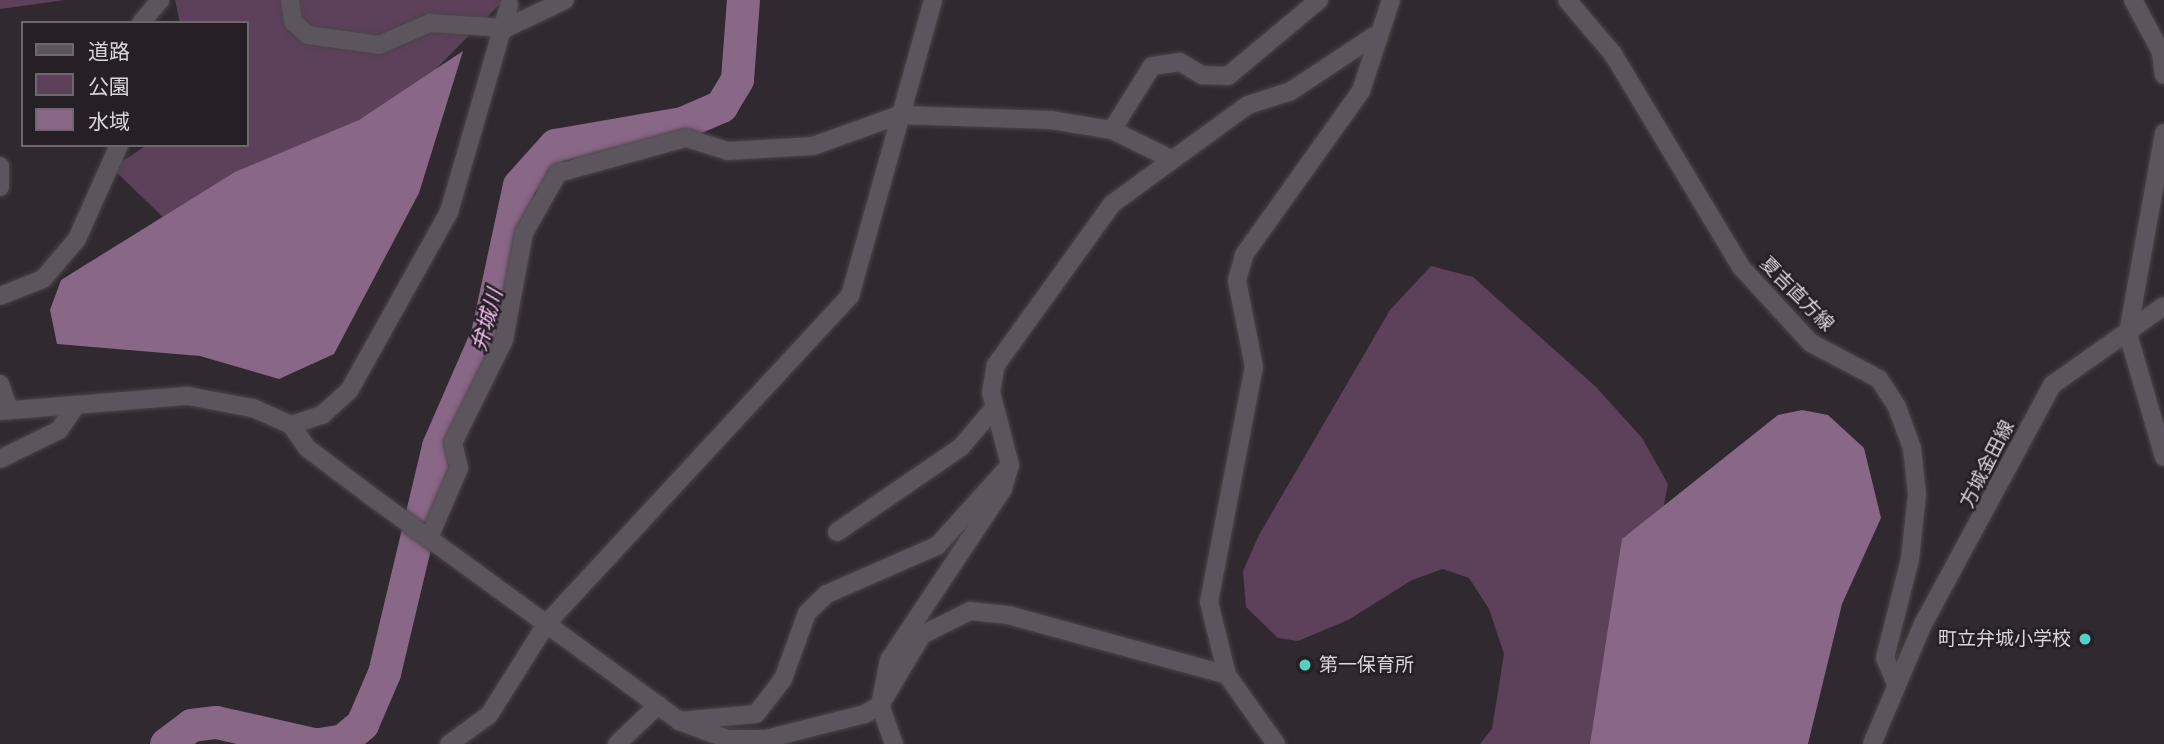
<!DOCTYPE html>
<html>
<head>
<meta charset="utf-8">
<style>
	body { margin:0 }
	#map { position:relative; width:2164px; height:744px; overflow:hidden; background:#30292f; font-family:Figtree,"Noto Sans JP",sans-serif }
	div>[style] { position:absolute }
	.green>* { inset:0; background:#5d415b }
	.water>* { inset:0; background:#896787 }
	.river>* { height:33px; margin:-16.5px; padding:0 16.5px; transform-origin:16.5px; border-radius:16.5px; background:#896787 }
	.roads { filter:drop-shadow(0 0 2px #4a4549) drop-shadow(0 0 2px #4a4549) }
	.street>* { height:18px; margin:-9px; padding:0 9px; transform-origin:9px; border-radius:9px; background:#5d555d }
	.secondary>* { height:18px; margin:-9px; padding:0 9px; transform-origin:9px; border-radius:9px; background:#5d555d }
	.dots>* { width:19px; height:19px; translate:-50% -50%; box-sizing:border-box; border:4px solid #261f26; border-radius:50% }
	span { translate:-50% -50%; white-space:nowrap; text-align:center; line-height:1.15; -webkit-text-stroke:5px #261f26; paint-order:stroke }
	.street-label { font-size:19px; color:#dad5d9 }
	.poi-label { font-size:19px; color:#dad5d9 }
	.right { translate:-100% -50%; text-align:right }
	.left { translate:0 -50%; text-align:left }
	.water-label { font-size:21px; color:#f7bff3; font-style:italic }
	.legend { position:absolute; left:21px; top:21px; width:228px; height:126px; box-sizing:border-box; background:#261f26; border:2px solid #6e686e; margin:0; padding:9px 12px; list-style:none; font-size:21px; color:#dad5d9 }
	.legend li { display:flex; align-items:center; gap:14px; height:35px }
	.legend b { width:35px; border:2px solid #6e686e }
</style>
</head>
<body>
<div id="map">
	<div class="green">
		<div style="clip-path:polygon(0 0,65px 0,0 9px)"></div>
		<div style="clip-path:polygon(175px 0,504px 0,286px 221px,166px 220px,112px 168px,147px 145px,247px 145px,247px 23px,180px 23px)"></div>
		<div style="clip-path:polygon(1431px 266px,1473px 277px,1596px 387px,1642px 438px,1668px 484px,1618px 744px,1480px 744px,1492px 729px,1504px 654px,1489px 609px,1469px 578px,1443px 569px,1412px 580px,1348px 620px,1298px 641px,1278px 638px,1246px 607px,1243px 571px,1259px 535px,1390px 310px)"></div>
	</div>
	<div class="water">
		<div style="clip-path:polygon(463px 51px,419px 193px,334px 354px,279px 379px,200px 356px,57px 344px,50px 310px,61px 280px,235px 172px,359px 120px)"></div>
		<div style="clip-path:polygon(1802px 410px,1828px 415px,1864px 448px,1881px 518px,1842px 604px,1808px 744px,1590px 744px,1622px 539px,1778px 415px)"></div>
	</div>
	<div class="river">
		<div style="left:166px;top:744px;width:31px;rotate:-37deg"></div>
		<div style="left:191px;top:725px;width:25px;rotate:-7deg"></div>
		<div style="left:216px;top:722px;width:99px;rotate:12.8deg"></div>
		<div style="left:319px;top:744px;width:24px;rotate:-9deg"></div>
		<div style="left:343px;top:740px;width:25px;rotate:-40deg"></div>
		<div style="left:362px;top:724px;width:56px;rotate:-66.7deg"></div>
		<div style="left:384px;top:673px;width:233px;rotate:-76.6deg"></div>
		<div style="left:438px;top:446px;width:122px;rotate:-66.4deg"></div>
		<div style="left:487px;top:334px;width:152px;rotate:-77.9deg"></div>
		<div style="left:519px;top:185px;width:54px;rotate:-48deg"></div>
		<div style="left:555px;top:145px;width:129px;rotate:-9.8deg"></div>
		<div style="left:682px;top:123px;width:43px;rotate:-23.6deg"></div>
		<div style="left:721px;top:106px;width:31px;rotate:-59deg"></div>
		<div style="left:737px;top:79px;width:79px;rotate:-85.7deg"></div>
	</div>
	<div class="roads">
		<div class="street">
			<div style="left:290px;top:0;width:22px;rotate:82deg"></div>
			<div style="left:293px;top:22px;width:20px;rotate:41deg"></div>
			<div style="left:308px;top:35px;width:72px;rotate:8deg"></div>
			<div style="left:379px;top:45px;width:56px;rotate:-23.3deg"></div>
			<div style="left:430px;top:23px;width:76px;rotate:3.8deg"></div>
			<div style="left:506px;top:28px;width:65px;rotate:-25.4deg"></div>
			<div style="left:2133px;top:0;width:59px;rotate:61.7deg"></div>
			<div style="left:2161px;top:52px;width:23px;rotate:83deg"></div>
			<div style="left:141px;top:23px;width:30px;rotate:-50deg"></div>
			<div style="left:1112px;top:130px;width:75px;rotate:-58deg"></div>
			<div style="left:1152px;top:66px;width:28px;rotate:-8deg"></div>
			<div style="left:1180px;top:62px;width:26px;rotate:31deg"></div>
			<div style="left:1202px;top:75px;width:26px;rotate:2deg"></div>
			<div style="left:1228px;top:76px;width:119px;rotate:-39.9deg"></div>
			<div style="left:2164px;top:133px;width:204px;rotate:100.2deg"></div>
			<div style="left:2128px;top:334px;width:128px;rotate:73.7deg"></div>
			<div style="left:0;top:166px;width:21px;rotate:90deg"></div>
			<div style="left:0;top:296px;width:46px;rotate:-21.6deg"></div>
			<div style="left:43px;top:279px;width:52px;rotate:-49.6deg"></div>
			<div style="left:77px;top:239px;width:103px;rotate:-65.9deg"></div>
			<div style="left:0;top:384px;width:28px;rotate:71deg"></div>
			<div style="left:291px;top:425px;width:33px;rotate:-18deg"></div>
			<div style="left:322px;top:415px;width:36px;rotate:-42deg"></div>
			<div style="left:349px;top:391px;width:205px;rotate:-60.8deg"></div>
			<div style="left:449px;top:212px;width:216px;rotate:-73.8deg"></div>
			<div style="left:0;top:459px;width:66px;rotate:-26.2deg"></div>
			<div style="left:59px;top:430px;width:28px;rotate:-55deg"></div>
			<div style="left:837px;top:532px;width:150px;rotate:-34.4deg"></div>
			<div style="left:961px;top:447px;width:52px;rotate:-49.6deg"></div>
			<div style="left:429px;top:538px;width:76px;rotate:-66.8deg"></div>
			<div style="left:459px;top:468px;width:26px;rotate:-103deg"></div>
			<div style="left:453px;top:443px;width:115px;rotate:-63.7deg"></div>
			<div style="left:504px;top:340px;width:109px;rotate:-79.4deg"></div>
			<div style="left:524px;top:233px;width:69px;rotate:-60.5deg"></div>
			<div style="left:558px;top:173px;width:133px;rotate:-15.3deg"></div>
			<div style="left:686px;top:138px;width:44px;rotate:17.2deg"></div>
			<div style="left:728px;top:151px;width:85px;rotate:-3.4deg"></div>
			<div style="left:813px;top:146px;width:91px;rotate:-19.8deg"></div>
			<div style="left:899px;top:115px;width:152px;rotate:1.9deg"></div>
			<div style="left:1051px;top:120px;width:62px;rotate:9.3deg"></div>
			<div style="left:1112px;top:130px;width:64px;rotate:26.2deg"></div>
			<div style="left:679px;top:721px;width:77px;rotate:-5.2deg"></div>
			<div style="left:756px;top:714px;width:44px;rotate:-52.4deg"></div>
			<div style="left:783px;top:679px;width:70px;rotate:-70deg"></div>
			<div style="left:807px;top:613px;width:28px;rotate:-44deg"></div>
			<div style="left:827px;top:594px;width:120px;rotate:-23.6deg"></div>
			<div style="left:937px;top:546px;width:109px;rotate:-48deg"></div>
			<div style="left:1010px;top:465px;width:75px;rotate:-104.6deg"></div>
			<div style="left:991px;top:392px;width:27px;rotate:-80deg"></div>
			<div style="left:996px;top:365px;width:198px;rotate:-54.2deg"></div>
			<div style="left:1112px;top:204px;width:168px;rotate:-36.1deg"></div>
			<div style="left:1248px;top:105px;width:45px;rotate:-18deg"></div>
			<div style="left:1291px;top:91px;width:100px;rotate:-33.5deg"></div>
			<div style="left:449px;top:744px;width:49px;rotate:-35.9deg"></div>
			<div style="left:489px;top:715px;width:109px;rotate:-57.8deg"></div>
			<div style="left:547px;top:623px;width:446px;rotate:-47.2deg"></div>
			<div style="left:850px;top:296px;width:307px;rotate:-74.3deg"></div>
			<div style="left:617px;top:744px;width:57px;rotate:-43.6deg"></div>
			<div style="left:894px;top:744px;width:41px;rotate:-109.7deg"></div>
			<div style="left:880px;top:705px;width:46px;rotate:-78.7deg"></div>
			<div style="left:889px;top:660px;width:206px;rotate:-56.3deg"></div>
			<div style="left:1003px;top:489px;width:25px;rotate:-74deg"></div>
			<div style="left:1276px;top:744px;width:85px;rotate:-125.4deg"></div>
			<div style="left:1227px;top:675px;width:75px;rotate:-103.9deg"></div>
			<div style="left:1209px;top:602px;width:239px;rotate:-79.2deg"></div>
			<div style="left:1254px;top:367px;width:89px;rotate:-101.1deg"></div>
			<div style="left:1237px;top:280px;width:26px;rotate:-74deg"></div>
			<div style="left:1244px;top:255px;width:201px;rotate:-54.5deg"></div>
			<div style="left:1361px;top:91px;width:96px;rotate:-71.8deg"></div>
		</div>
		<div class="secondary">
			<div style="left:1567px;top:0;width:71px;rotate:49.6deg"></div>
			<div style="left:1613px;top:54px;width:249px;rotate:59deg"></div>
			<div style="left:1741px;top:267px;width:103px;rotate:47.4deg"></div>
			<div style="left:1811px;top:343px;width:77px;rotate:27.9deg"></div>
			<div style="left:1879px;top:379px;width:33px;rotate:57deg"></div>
			<div style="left:1897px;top:407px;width:44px;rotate:69.9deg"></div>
			<div style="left:1912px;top:448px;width:46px;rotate:83.8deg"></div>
			<div style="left:1917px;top:494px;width:65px;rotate:96.1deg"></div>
			<div style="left:1910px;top:559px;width:102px;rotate:104.2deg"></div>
			<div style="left:1885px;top:658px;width:28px;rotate:67deg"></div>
			<div style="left:0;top:411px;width:189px;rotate:-4.6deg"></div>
			<div style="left:188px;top:396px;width:66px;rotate:10.5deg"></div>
			<div style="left:253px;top:408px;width:42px;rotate:24.1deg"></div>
			<div style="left:291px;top:425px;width:28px;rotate:55deg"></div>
			<div style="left:307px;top:448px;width:85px;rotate:36.9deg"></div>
			<div style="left:375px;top:499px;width:376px;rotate:36.1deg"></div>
			<div style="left:679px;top:721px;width:51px;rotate:20.6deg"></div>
			<div style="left:727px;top:739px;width:39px"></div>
			<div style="left:766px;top:739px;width:102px;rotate:-14.2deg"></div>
			<div style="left:865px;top:714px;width:17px;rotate:-31deg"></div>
			<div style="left:880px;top:705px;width:82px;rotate:-59deg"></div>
			<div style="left:922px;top:635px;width:54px;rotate:-26.6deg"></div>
			<div style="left:970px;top:611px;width:38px;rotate:6deg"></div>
			<div style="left:1008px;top:615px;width:227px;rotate:15.3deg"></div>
			<div style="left:1872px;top:744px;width:130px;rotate:-67deg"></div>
			<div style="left:1923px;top:624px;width:272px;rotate:-61.6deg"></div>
			<div style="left:2052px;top:385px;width:137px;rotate:-35.2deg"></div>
		</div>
	</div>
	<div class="dots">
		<div style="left:2085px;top:639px;background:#56cec4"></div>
		<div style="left:1305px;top:665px;background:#56cec4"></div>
	</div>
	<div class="street-label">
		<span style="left:1797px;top:294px;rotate:45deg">夏吉直方線</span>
		<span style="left:1987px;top:464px;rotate:-63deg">方城金田線</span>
	</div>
	<div class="poi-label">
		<span class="right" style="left:2071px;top:639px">町立弁城小学校</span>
		<span class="left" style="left:1319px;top:665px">第一保育所</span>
	</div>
	<div class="water-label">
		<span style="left:487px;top:320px;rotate:-74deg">弁城川</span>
	</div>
	<ul class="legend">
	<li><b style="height:9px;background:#5d555d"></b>道路</li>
	<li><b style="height:19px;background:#5d415b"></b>公園</li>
	<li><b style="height:19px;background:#896787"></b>水域</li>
	</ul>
</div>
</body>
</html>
